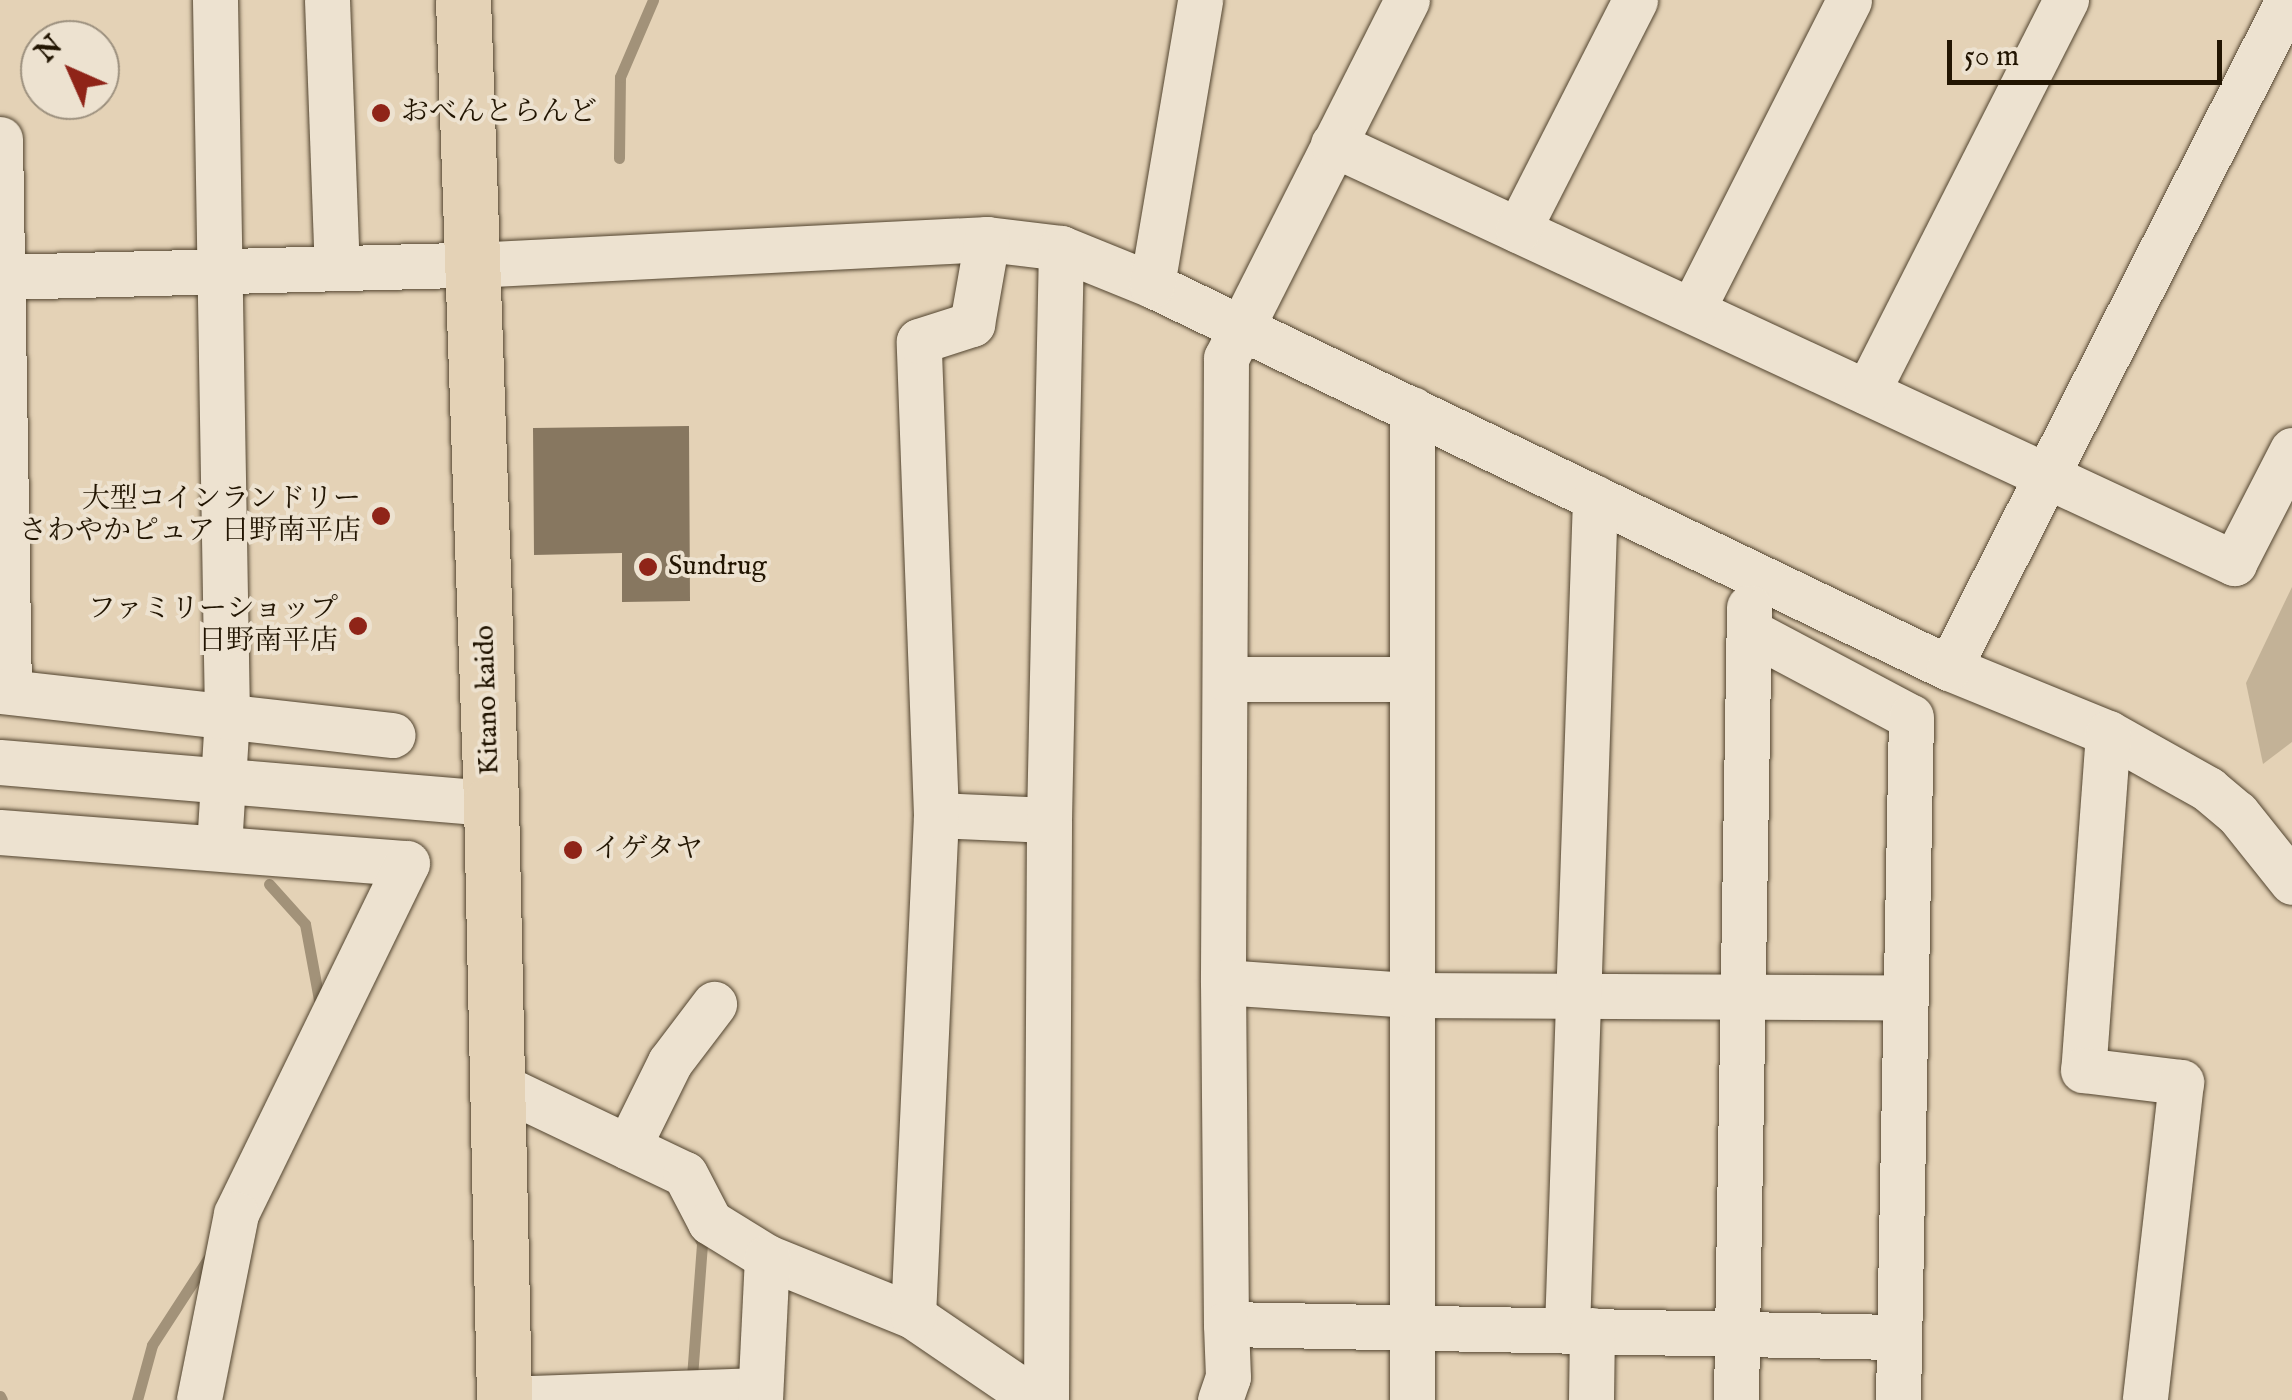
<!DOCTYPE html>
<html>
<head>
<meta charset="utf-8">
<style>
	body { margin:0 }
	#map { position:relative; width:2292px; height:1400px; overflow:hidden; background:#e4d2b6; font-family:"IM FELL English","Noto Serif JP",serif }
	div>[style] { position:absolute }
	.green>* { inset:0; background:#c3b297 }
	.stream>* { height:11px; margin:-5.5px; padding:0 5.5px; transform-origin:5.5px; border-radius:5.5px; background:#a29279 }
	.building>* { inset:0; background:#877760 }
	.roads { filter:drop-shadow(0 0 2px #52442f) drop-shadow(0 0 2px #52442f) }
	.minor>* { height:45px; margin:-22.5px; padding:0 22.5px; transform-origin:22.5px; border-radius:22.5px; background:#ede2d0 }
	.major>* { height:55px; margin:-27.5px; padding:0 27.5px; transform-origin:27.5px; border-radius:27.5px; background:#e4d2b6 }
	.dots>* { width:28px; height:28px; translate:-50% -50%; box-sizing:border-box; border:5px solid #ede2d0; border-radius:50% }
	span { translate:-50% -50%; white-space:nowrap; text-align:center; line-height:1.15; -webkit-text-stroke:8px #ede2d0; paint-order:stroke }
	.poi-label { font-size:28px; color:#221502 }
	.left { translate:0 -50%; text-align:left }
	.right { translate:-100% -50%; text-align:right }
	.street-label { font-size:28px; color:#221502 }
	.north { position:absolute; left:20px; top:20px; width:100px; height:100px; box-sizing:border-box; background:#ede2d0; border:2px solid #9c907e; border-radius:50%; rotate:315deg; font-size:28px; font-weight:700; line-height:40px; text-align:center; color:#221502 }
	.north::after { content:''; display:block; margin:auto; width:35px; height:45px; background:#8f2418; clip-path:polygon(50% 0,100% 100%,50% 72%,0 100%) }
	.scale { position:absolute; left:1947px; top:40px; width:275px; height:45px; box-sizing:border-box; border:5px solid #221502; border-top:0; padding-left:12px; font-size:30px; line-height:35px; white-space:nowrap; color:#221502; -webkit-text-stroke:8px #ede2d0; paint-order:stroke }
</style>
</head>
<body>
<div id="map">
	<div class="green">
		<div style="clip-path:polygon(2292px 587px,2292px 742px,2263px 764px,2246px 683px)"></div>
	</div>
	<div class="stream">
		<div style="left:619px;top:158px;width:81px;rotate:-89.3deg"></div>
		<div style="left:620px;top:77px;width:84px;rotate:-66.8deg"></div>
		<div style="left:269px;top:884px;width:54px;rotate:48deg"></div>
		<div style="left:305px;top:924px;width:82px;rotate:79.5deg"></div>
		<div style="left:692px;top:1377px;width:134px;rotate:-85.7deg"></div>
		<div style="left:702px;top:1243px;width:11px;rotate:-117deg"></div>
		<div style="left:0;top:1396px;width:4px;rotate:63deg"></div>
		<div style="left:137px;top:1400px;width:57px;rotate:-74.7deg"></div>
		<div style="left:152px;top:1345px;width:108px;rotate:-57deg"></div>
	</div>
	<div class="building">
		<div style="clip-path:polygon(689px 426px,690px 601px,622px 602px,622px 553px,534px 555px,533px 428px)"></div>
	</div>
	<div class="roads">
		<div class="minor">
			<div style="left:215px;top:0;width:716px;rotate:89.04deg"></div>
			<div style="left:227px;top:716px;width:132px;rotate:93.5deg"></div>
			<div style="left:327px;top:0;width:268px;rotate:87.9deg"></div>
			<div style="left:1407px;top:0;width:401px;rotate:116.8deg"></div>
			<div style="left:1226px;top:358px;width:624px;rotate:90.28deg"></div>
			<div style="left:1223px;top:982px;width:342px;rotate:89.5deg"></div>
			<div style="left:1226px;top:1324px;width:673px;rotate:1.11deg"></div>
			<div style="left:0;top:139px;width:552px;rotate:89.07deg"></div>
			<div style="left:1333px;top:144px;width:994px;rotate:24.94deg"></div>
			<div style="left:2234px;top:563px;width:127px;rotate:-62.8deg"></div>
			<div style="left:1518px;top:230px;width:258px;rotate:-63deg"></div>
			<div style="left:0;top:277px;width:472px;rotate:-1.5deg"></div>
			<div style="left:472px;top:265px;width:516px;rotate:-2.89deg"></div>
			<div style="left:987px;top:239px;width:75px;rotate:6.9deg"></div>
			<div style="left:1061px;top:248px;width:98px;rotate:22.1deg"></div>
			<div style="left:1152px;top:285px;width:884px;rotate:25.67deg"></div>
			<div style="left:1949px;top:668px;width:172px;rotate:22.2deg"></div>
			<div style="left:2108px;top:733px;width:115px;rotate:29.2deg"></div>
			<div style="left:2208px;top:789px;width:38px;rotate:40deg"></div>
			<div style="left:2237px;top:813px;width:88px;rotate:51.4deg"></div>
			<div style="left:1152px;top:285px;width:289px;rotate:-80.4deg"></div>
			<div style="left:1692px;top:310px;width:347px;rotate:-63.1deg"></div>
			<div style="left:1867px;top:392px;width:440px;rotate:-63.1deg"></div>
			<div style="left:1412px;top:409px;width:991px;rotate:90deg"></div>
			<div style="left:1749px;top:631px;width:183px;rotate:28deg"></div>
			<div style="left:1911px;top:717px;width:683px;rotate:91.09deg"></div>
			<div style="left:1949px;top:668px;width:749px;rotate:-63.09deg"></div>
			<div style="left:1226px;top:679px;width:184px"></div>
			<div style="left:0;top:691px;width:395px;rotate:6.4deg"></div>
			<div style="left:2108px;top:733px;width:338px;rotate:94.2deg"></div>
			<div style="left:2083px;top:1070px;width:99px;rotate:7deg"></div>
			<div style="left:2181px;top:1082px;width:320px;rotate:96.5deg"></div>
			<div style="left:0;top:762px;width:493px;rotate:4.8deg"></div>
			<div style="left:936px;top:815px;width:113px;rotate:2.5deg"></div>
			<div style="left:0;top:832px;width:408px;rotate:4.4deg"></div>
			<div style="left:407px;top:863px;width:390px;rotate:116deg"></div>
			<div style="left:236px;top:1214px;width:190px;rotate:101.3deg"></div>
			<div style="left:1223px;top:982px;width:188px;rotate:4deg"></div>
			<div style="left:1411px;top:995px;width:495px;rotate:0.3deg"></div>
			<div style="left:496px;top:1084px;width:209px;rotate:25.5deg"></div>
			<div style="left:685px;top:1174px;width:54px;rotate:62.5deg"></div>
			<div style="left:710px;top:1222px;width:67px;rotate:31.6deg"></div>
			<div style="left:767px;top:1257px;width:157px;rotate:22deg"></div>
			<div style="left:913px;top:1316px;width:149px;rotate:34.3deg"></div>
			<div style="left:628px;top:1147px;width:95px;rotate:-63.7deg"></div>
			<div style="left:670px;top:1062px;width:73px;rotate:-52.8deg"></div>
			<div style="left:913px;top:1316px;width:502px;rotate:-87.37deg"></div>
			<div style="left:936px;top:815px;width:474px;rotate:-92.1deg"></div>
			<div style="left:919px;top:341px;width:56px;rotate:-17.8deg"></div>
			<div style="left:972px;top:324px;width:86px;rotate:-80deg"></div>
			<div style="left:1567px;top:1329px;width:832px;rotate:-88.07deg"></div>
			<div style="left:504px;top:1399px;width:255px;rotate:-2deg"></div>
			<div style="left:760px;top:1400px;width:143px;rotate:-87.2deg"></div>
			<div style="left:1046px;top:1400px;width:580px;rotate:-89.7deg"></div>
			<div style="left:1049px;top:820px;width:572px;rotate:-88.8deg"></div>
			<div style="left:1220px;top:1400px;width:24px;rotate:-71deg"></div>
			<div style="left:1228px;top:1377px;width:53px;rotate:-92.2deg"></div>
			<div style="left:1591px;top:1400px;width:70px;rotate:-89.2deg"></div>
			<div style="left:1736px;top:1400px;width:793px;rotate:-89.06deg"></div>
		</div>
		<div class="major">
			<div style="left:463px;top:0;width:803px;rotate:88deg"></div>
			<div style="left:491px;top:803px;width:597px;rotate:88.75deg"></div>
		</div>
	</div>
	<div class="dots">
		<div style="left:381px;top:113px;background:#8f2418"></div>
		<div style="left:381px;top:516px;background:#8f2418"></div>
		<div style="left:648px;top:567px;background:#8f2418"></div>
		<div style="left:358px;top:626px;background:#8f2418"></div>
		<div style="left:573px;top:850px;background:#8f2418"></div>
	</div>
	<div class="poi-label">
		<span class="left" style="left:401px;top:113px">おべんとらんど</span>
		<span class="right" style="left:361px;top:516px">大型コインランドリー<br>さわやかピュア 日野南平店</span>
		<span class="left" style="left:668px;top:567px">Sundrug</span>
		<span class="right" style="left:338px;top:626px">ファミリーショップ<br>日野南平店</span>
		<span class="left" style="left:593px;top:850px">イゲタヤ</span>
	</div>
	<div class="street-label">
		<span style="left:488px;top:700px;rotate:-92deg">Kitano kaido</span>
	</div>
	<div class="north">N</div>
	<div class="scale">50 m</div>
</div>
</body>
</html>
